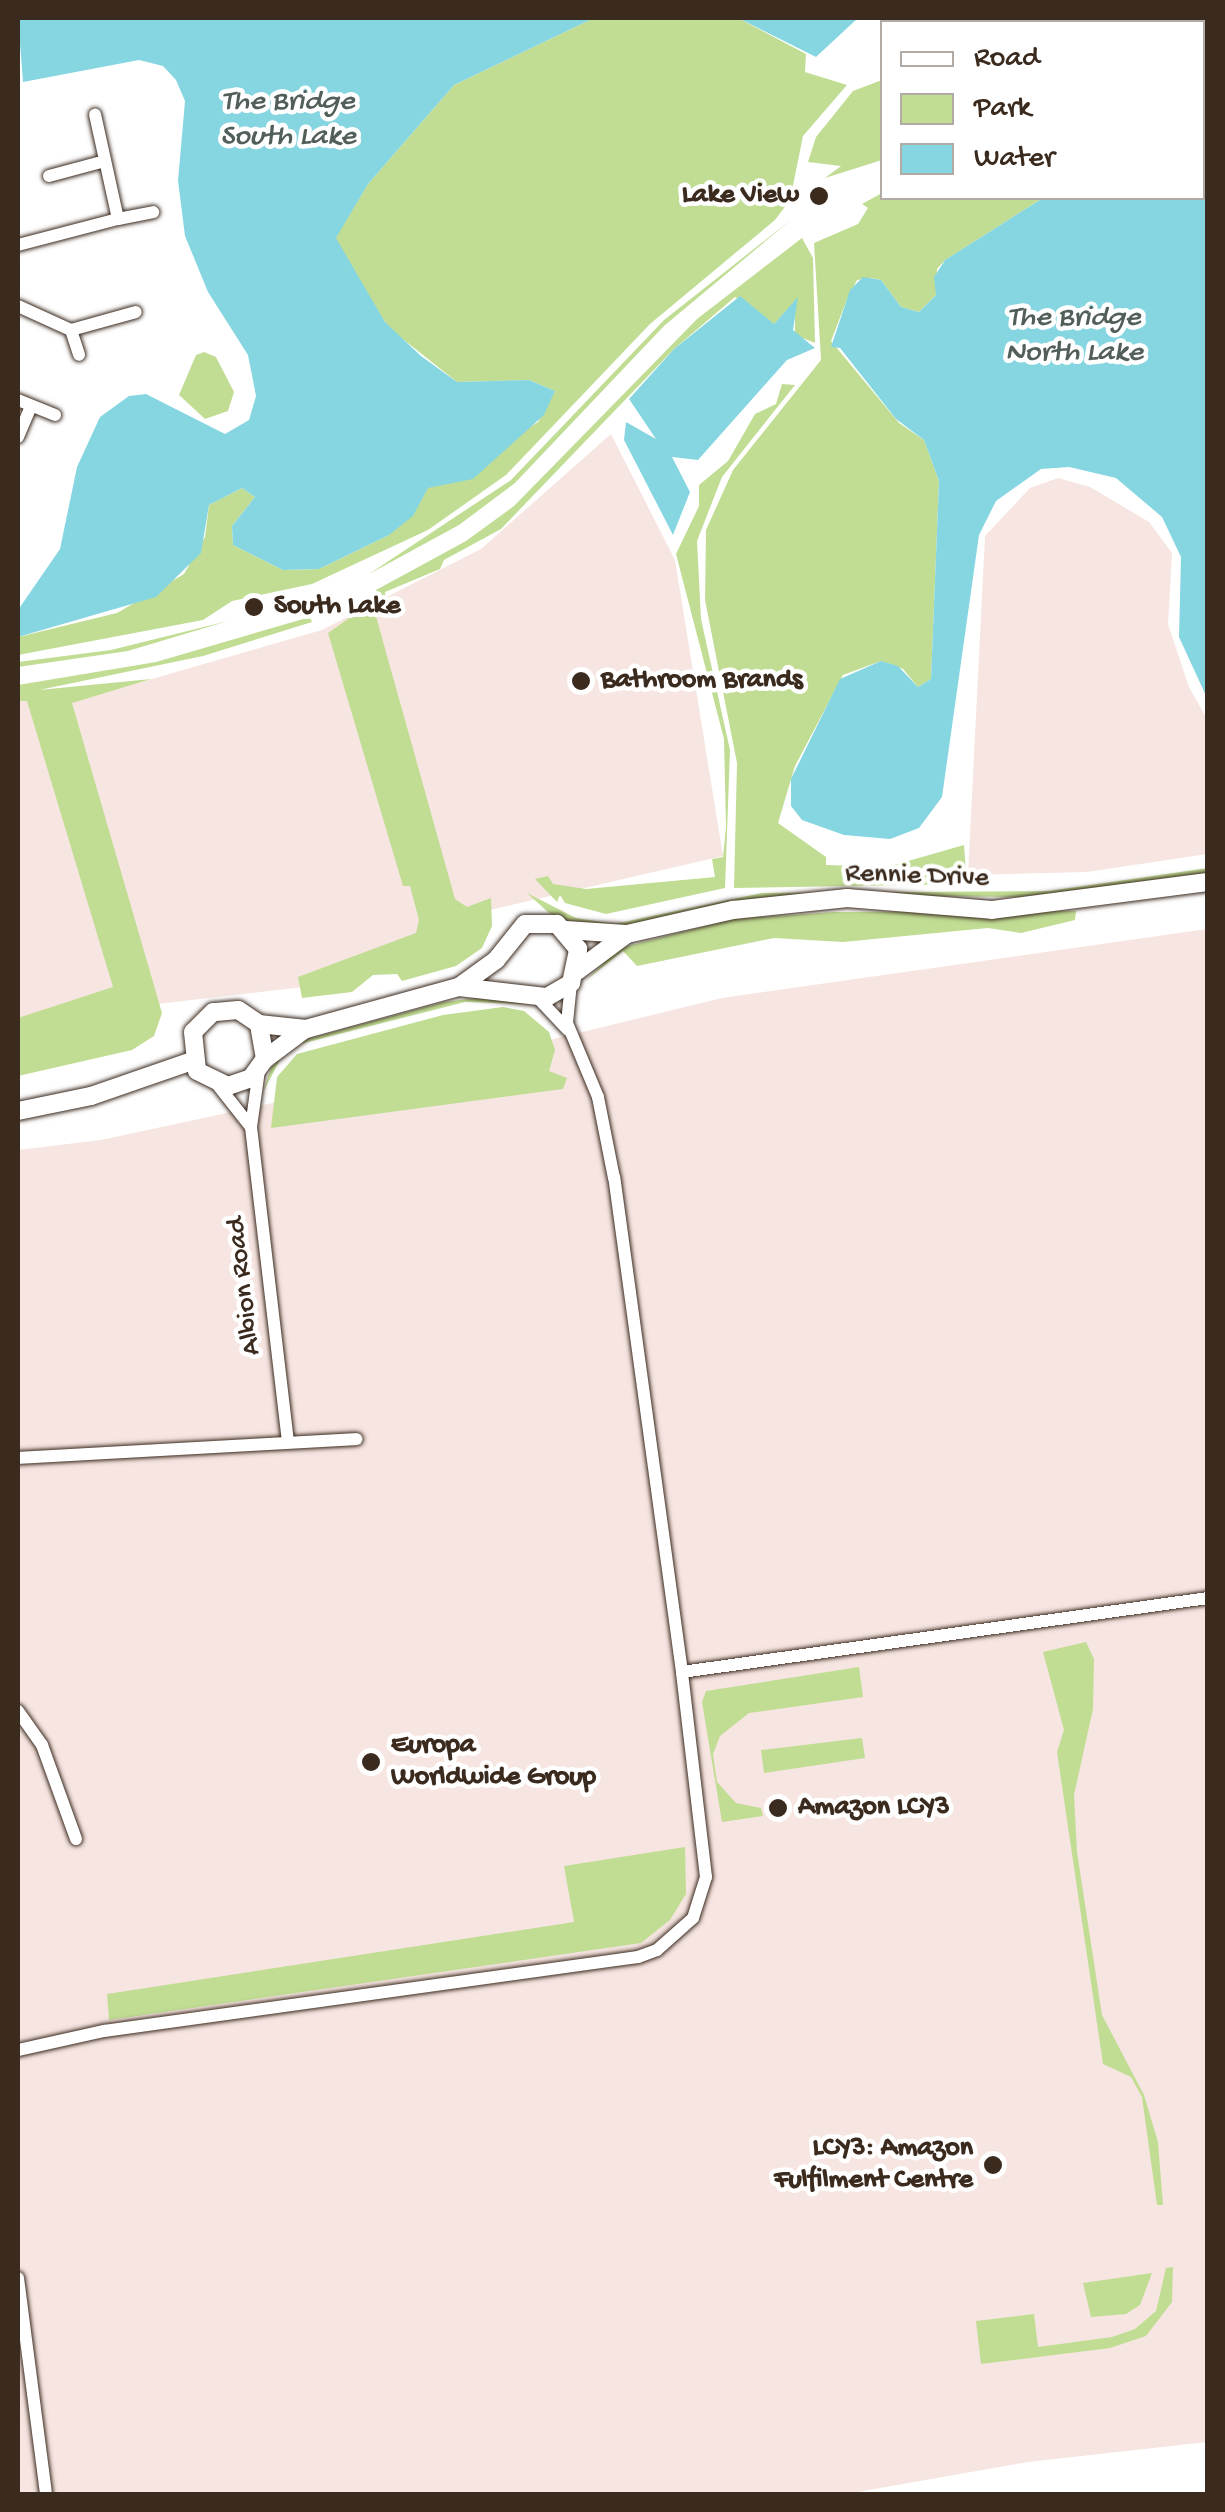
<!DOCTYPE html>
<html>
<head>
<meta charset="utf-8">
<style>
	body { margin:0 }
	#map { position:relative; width:1225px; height:2512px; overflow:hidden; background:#fff; font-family:"Gochi Hand",sans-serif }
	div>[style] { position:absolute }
	.built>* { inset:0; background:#f6e5e0 }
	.green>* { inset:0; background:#c1dd94 }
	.water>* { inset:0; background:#86d6e1 }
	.roads { filter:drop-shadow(0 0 2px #3b2a1e) drop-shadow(0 0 2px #3b2a1e) }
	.street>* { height:12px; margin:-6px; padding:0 6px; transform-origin:6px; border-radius:6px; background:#fff }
	.secondary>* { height:18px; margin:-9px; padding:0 9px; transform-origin:9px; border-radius:9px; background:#fff }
	.dots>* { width:28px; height:28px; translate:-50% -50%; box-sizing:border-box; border:5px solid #fff; border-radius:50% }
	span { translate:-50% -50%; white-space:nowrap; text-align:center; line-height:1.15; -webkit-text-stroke:9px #fff; paint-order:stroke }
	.poi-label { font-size:28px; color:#3b2a1e; font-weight:700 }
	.right { translate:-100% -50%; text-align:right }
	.left { translate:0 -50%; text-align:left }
	.street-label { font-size:28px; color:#3b2a1e }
	.water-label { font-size:30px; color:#525e58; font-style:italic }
	.frame { position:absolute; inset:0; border:20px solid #3b2a1e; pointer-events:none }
	.legend { position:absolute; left:880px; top:20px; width:325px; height:180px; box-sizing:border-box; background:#fff; border:2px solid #b1aaa5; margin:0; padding:12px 18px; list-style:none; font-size:30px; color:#3b2a1e }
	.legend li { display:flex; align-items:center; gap:20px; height:50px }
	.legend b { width:50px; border:2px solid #b1aaa5 }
</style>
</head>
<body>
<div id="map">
	<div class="built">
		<div style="clip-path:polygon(611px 434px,675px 560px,723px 856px,477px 913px,346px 982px,140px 1006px,18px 1034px,18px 699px,72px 702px,322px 630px,481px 549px)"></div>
		<div style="clip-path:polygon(1058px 478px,1090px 487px,1149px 522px,1172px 553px,1168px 624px,1189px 687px,1207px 719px,1207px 854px,1087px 872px,968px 875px,985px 536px,1030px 488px)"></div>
		<div style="clip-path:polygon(1207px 929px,1207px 2442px,1028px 2462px,846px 2494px,18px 2494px,18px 1150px,101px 1140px,422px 1071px,722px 998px)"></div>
	</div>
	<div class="green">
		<div style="clip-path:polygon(594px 18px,738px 18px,806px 54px,805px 72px,847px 85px,803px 136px,790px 200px,775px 220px,650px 324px,506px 475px,428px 530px,312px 584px,232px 601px,203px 620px,18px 655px,18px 637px,117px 613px,184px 574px,205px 537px,209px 505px,242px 488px,255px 497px,232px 526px,233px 545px,283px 570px,319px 569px,389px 535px,428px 488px,538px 422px,555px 391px,529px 380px,457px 382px,389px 328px,336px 247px,336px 237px,368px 184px,454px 85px)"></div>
		<div style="clip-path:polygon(882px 80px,882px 160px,825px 178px,841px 166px,808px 162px,816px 137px,853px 91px)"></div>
		<div style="clip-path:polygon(882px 193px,1043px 198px,945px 260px,937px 269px,936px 295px,919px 312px,901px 307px,881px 280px,870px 278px,857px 280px,846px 302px,831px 341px,899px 423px,924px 440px,939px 481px,931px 679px,918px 687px,903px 669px,881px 661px,843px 675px,795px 766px,778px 823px,826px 857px,826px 865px,887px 867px,964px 845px,967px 884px,734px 888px,737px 763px,705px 600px,706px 530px,733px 470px,821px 360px,814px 243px,858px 224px,868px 208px,862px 204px)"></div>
		<div style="clip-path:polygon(792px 219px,664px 326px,515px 483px,459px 525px,369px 574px,511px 480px,664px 320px)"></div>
		<div style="clip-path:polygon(802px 238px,813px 258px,815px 343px,795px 335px,795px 301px,774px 324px,735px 297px,674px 349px,501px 529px,444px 560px,440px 569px,385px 592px,386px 603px,380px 605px,376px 590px,466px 541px,514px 506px,697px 319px)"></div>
		<div style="clip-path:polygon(204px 352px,216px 357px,234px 392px,228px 411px,205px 419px,179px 395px,196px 355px)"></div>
		<div style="clip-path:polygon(782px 384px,795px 385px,722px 477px,697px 541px,701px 619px,730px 750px,725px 888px,606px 914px,565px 903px,560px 895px,557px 902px,535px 879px,548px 876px,553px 884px,586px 889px,715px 877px,712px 859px,723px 857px,726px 827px,724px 739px,676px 554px,699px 506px,699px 485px,728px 461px,755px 414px,776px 404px)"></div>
		<div style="clip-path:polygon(372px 602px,455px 899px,467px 907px,491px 898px,492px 926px,482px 948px,456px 966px,402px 981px,397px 974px,373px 975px,352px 992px,302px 998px,298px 977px,416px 933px,419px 920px,410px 886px,403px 886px,328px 633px)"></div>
		<div style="clip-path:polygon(310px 617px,312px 622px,203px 656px,39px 690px,151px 679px,72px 703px,162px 1013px,154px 1036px,132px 1050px,18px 1076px,18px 1018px,113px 987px,27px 701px,18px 701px,18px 685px,156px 662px)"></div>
		<div style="clip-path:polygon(228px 621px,128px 651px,18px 667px,18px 662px,111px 650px)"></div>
		<div style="clip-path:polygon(1208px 868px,1207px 873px,1022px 897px,792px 895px,692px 909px,631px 925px,582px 926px,549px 913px,527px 893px,576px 918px,614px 924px,762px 893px,1049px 891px)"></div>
		<div style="clip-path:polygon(1076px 911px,1075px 920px,1021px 933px,988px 928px,843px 942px,774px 938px,637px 966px,623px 951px,585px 981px,620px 948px,733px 919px,834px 912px)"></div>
		<div style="clip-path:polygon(500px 995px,527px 1004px,465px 1002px,300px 1044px,281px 1058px,263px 1092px,271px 1068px,284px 1052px,301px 1041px,444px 1002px)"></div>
		<div style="clip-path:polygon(503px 1007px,524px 1011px,549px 1032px,555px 1050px,549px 1071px,567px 1078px,563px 1089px,271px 1128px,277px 1077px,297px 1054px,443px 1015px)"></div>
		<div style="clip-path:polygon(1086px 1642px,1094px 1659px,1093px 1709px,1074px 1795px,1077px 1852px,1102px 2015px,1144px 2095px,1158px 2142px,1163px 2205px,1157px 2205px,1142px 2097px,1131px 2077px,1103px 2064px,1057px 1752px,1064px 1730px,1043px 1652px)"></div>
		<div style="clip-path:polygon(859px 1667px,863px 1697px,749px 1713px,720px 1736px,713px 1754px,717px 1782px,736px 1803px,761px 1808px,763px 1816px,722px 1822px,702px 1702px,706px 1691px)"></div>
		<div style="clip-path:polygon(862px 1738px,865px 1758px,764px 1773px,761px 1750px)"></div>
		<div style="clip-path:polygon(685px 1847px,686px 1894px,670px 1920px,641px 1943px,109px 2020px,107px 1994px,574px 1922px,564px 1866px)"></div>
		<div style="clip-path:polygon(1173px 2267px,1172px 2302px,1146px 2336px,1110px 2348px,981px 2364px,976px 2321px,1034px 2314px,1038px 2347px,1112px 2337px,1135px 2329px,1156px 2311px,1166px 2268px)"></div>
		<div style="clip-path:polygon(1152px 2273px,1140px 2305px,1126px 2314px,1091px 2317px,1083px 2283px)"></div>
	</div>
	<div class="water">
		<div style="clip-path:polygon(18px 18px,594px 18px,454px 85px,368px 184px,336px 238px,385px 322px,421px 356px,457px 382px,529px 380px,555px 391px,544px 415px,473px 479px,428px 488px,413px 516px,389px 535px,319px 569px,283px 570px,233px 545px,232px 526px,255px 497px,242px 488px,209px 505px,201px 553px,156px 597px,18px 637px,18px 610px,60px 549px,77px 467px,100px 417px,129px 396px,146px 394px,225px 434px,249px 420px,256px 396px,248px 355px,208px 292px,185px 236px,178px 181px,185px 101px,176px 80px,163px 66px,139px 60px,23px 82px)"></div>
		<div style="clip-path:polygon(738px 18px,858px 18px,816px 57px)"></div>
		<div style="clip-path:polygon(988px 18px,1088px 20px,1180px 18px,1179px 22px)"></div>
		<div style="clip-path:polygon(1207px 119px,1207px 698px,1179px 637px,1181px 557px,1162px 517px,1116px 478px,1069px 467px,1041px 469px,996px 501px,979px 535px,942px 797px,919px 828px,890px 839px,844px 835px,802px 820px,791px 806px,791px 779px,840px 679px,881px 661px,898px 666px,918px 687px,931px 679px,939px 481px,924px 440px,896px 419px,840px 348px,831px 347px,850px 290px,863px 277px,881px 280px,901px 307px,919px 312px,936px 295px,934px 277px,945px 260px,1043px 198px,1202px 198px)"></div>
		<div style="clip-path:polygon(740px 296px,774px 324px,798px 297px,793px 330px,815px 348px,787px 360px,698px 460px,672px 457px,690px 492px,673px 535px,624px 440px,626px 422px,656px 439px,629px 399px,674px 349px)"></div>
	</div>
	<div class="roads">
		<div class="street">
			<div style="left:49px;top:176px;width:58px;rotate:-15deg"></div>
			<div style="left:118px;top:219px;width:36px;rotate:-11deg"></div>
			<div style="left:18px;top:245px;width:103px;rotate:-14.6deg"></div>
			<div style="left:118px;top:219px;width:107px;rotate:-102.4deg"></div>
			<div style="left:18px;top:306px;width:58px;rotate:24.4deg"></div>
			<div style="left:71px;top:330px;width:67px;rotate:-15.5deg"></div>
			<div style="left:71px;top:330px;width:26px;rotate:72deg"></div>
			<div style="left:18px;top:400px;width:40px;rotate:22deg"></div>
			<div style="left:18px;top:437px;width:34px;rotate:-67deg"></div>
			<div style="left:537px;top:997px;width:45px;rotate:46.8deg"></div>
			<div style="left:259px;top:1070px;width:58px;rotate:98deg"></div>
			<div style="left:251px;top:1127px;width:315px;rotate:83.3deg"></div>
			<div style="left:217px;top:1084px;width:55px;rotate:51.7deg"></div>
			<div style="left:18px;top:1458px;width:339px;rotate:-3.2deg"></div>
			<div style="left:682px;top:1672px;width:531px;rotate:-8.01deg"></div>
			<div style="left:18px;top:1711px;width:42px;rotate:54.8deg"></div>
			<div style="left:42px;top:1745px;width:100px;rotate:70.1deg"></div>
			<div style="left:18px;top:2050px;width:88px;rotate:-12.5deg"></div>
			<div style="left:104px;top:2031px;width:539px;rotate:-7.89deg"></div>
			<div style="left:638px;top:1957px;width:20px;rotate:-20deg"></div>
			<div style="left:657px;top:1950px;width:48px;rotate:-41.6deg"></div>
			<div style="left:693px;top:1918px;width:43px;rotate:-72.4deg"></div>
			<div style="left:706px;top:1877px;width:206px;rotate:-96.7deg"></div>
			<div style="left:682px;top:1672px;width:499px;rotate:-97.8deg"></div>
			<div style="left:614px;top:1178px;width:83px;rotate:-101.2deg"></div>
			<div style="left:598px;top:1097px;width:80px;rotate:-112.7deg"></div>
			<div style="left:567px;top:1023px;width:40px;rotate:-84.3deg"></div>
			<div style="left:18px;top:2278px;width:218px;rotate:82.6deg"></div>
		</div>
		<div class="secondary">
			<div style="left:566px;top:930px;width:60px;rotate:3.8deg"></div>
			<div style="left:577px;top:971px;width:62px;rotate:-36.5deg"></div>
			<div style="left:627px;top:934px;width:109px;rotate:-12.8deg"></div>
			<div style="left:733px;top:910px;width:115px;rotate:-6deg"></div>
			<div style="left:847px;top:898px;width:145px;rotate:4.7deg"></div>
			<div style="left:992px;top:910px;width:218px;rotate:-7.4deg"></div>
			<div style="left:259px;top:1024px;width:47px;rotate:6.1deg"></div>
			<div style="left:306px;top:1029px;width:159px;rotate:-15.4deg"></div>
			<div style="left:459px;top:987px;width:89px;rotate:6.5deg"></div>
			<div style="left:547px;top:997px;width:28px;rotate:-30deg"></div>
			<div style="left:571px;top:983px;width:35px;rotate:-78deg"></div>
			<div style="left:578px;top:949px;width:33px;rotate:-130deg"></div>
			<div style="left:557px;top:924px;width:32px;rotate:180deg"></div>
			<div style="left:525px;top:924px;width:46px;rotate:128.9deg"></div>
			<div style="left:496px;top:960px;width:46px;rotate:143.9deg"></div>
			<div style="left:265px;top:1059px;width:36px;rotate:-100deg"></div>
			<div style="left:259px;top:1024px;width:25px;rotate:-146deg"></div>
			<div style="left:238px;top:1010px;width:25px;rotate:175deg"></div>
			<div style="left:213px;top:1012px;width:28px;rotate:135deg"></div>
			<div style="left:193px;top:1032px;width:39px;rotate:84deg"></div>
			<div style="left:197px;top:1071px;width:34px;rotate:26deg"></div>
			<div style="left:228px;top:1086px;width:24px;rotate:-19deg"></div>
			<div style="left:251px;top:1078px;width:24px;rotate:-54deg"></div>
			<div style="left:265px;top:1059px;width:50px;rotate:-36.9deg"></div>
			<div style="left:18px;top:1111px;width:75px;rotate:-11.6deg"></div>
			<div style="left:91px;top:1096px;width:107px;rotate:-19.1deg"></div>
		</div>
	</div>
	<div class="dots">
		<div style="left:819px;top:196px;background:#3b2a1e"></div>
		<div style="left:254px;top:607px;background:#3b2a1e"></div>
		<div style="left:581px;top:681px;background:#3b2a1e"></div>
		<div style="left:371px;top:1762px;background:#3b2a1e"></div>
		<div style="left:778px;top:1808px;background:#3b2a1e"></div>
		<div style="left:993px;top:2165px;background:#3b2a1e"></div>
	</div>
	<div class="poi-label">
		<span class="right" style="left:799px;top:196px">Lake View</span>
		<span class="left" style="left:274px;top:607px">South Lake</span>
		<span class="left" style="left:601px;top:681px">Bathroom Brands</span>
		<span class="left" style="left:391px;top:1762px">Europa<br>Worldwide Group</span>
		<span class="left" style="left:798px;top:1808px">Amazon LCY3</span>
		<span class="right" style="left:973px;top:2165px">LCY3: Amazon<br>Fulfilment Centre</span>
	</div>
	<div class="street-label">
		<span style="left:917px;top:877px;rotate:2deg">Rennie Drive</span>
		<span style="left:245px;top:1286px;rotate:-97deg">Albion Road</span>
	</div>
	<div class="water-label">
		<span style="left:288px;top:120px">The Bridge<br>South Lake</span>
		<span style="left:1074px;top:336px">The Bridge<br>North Lake</span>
	</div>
	<div class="frame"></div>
	<ul class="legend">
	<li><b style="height:12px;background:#fff"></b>Road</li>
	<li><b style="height:28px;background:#c1dd94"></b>Park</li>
	<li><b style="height:28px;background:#86d6e1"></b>Water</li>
	</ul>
</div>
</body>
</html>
